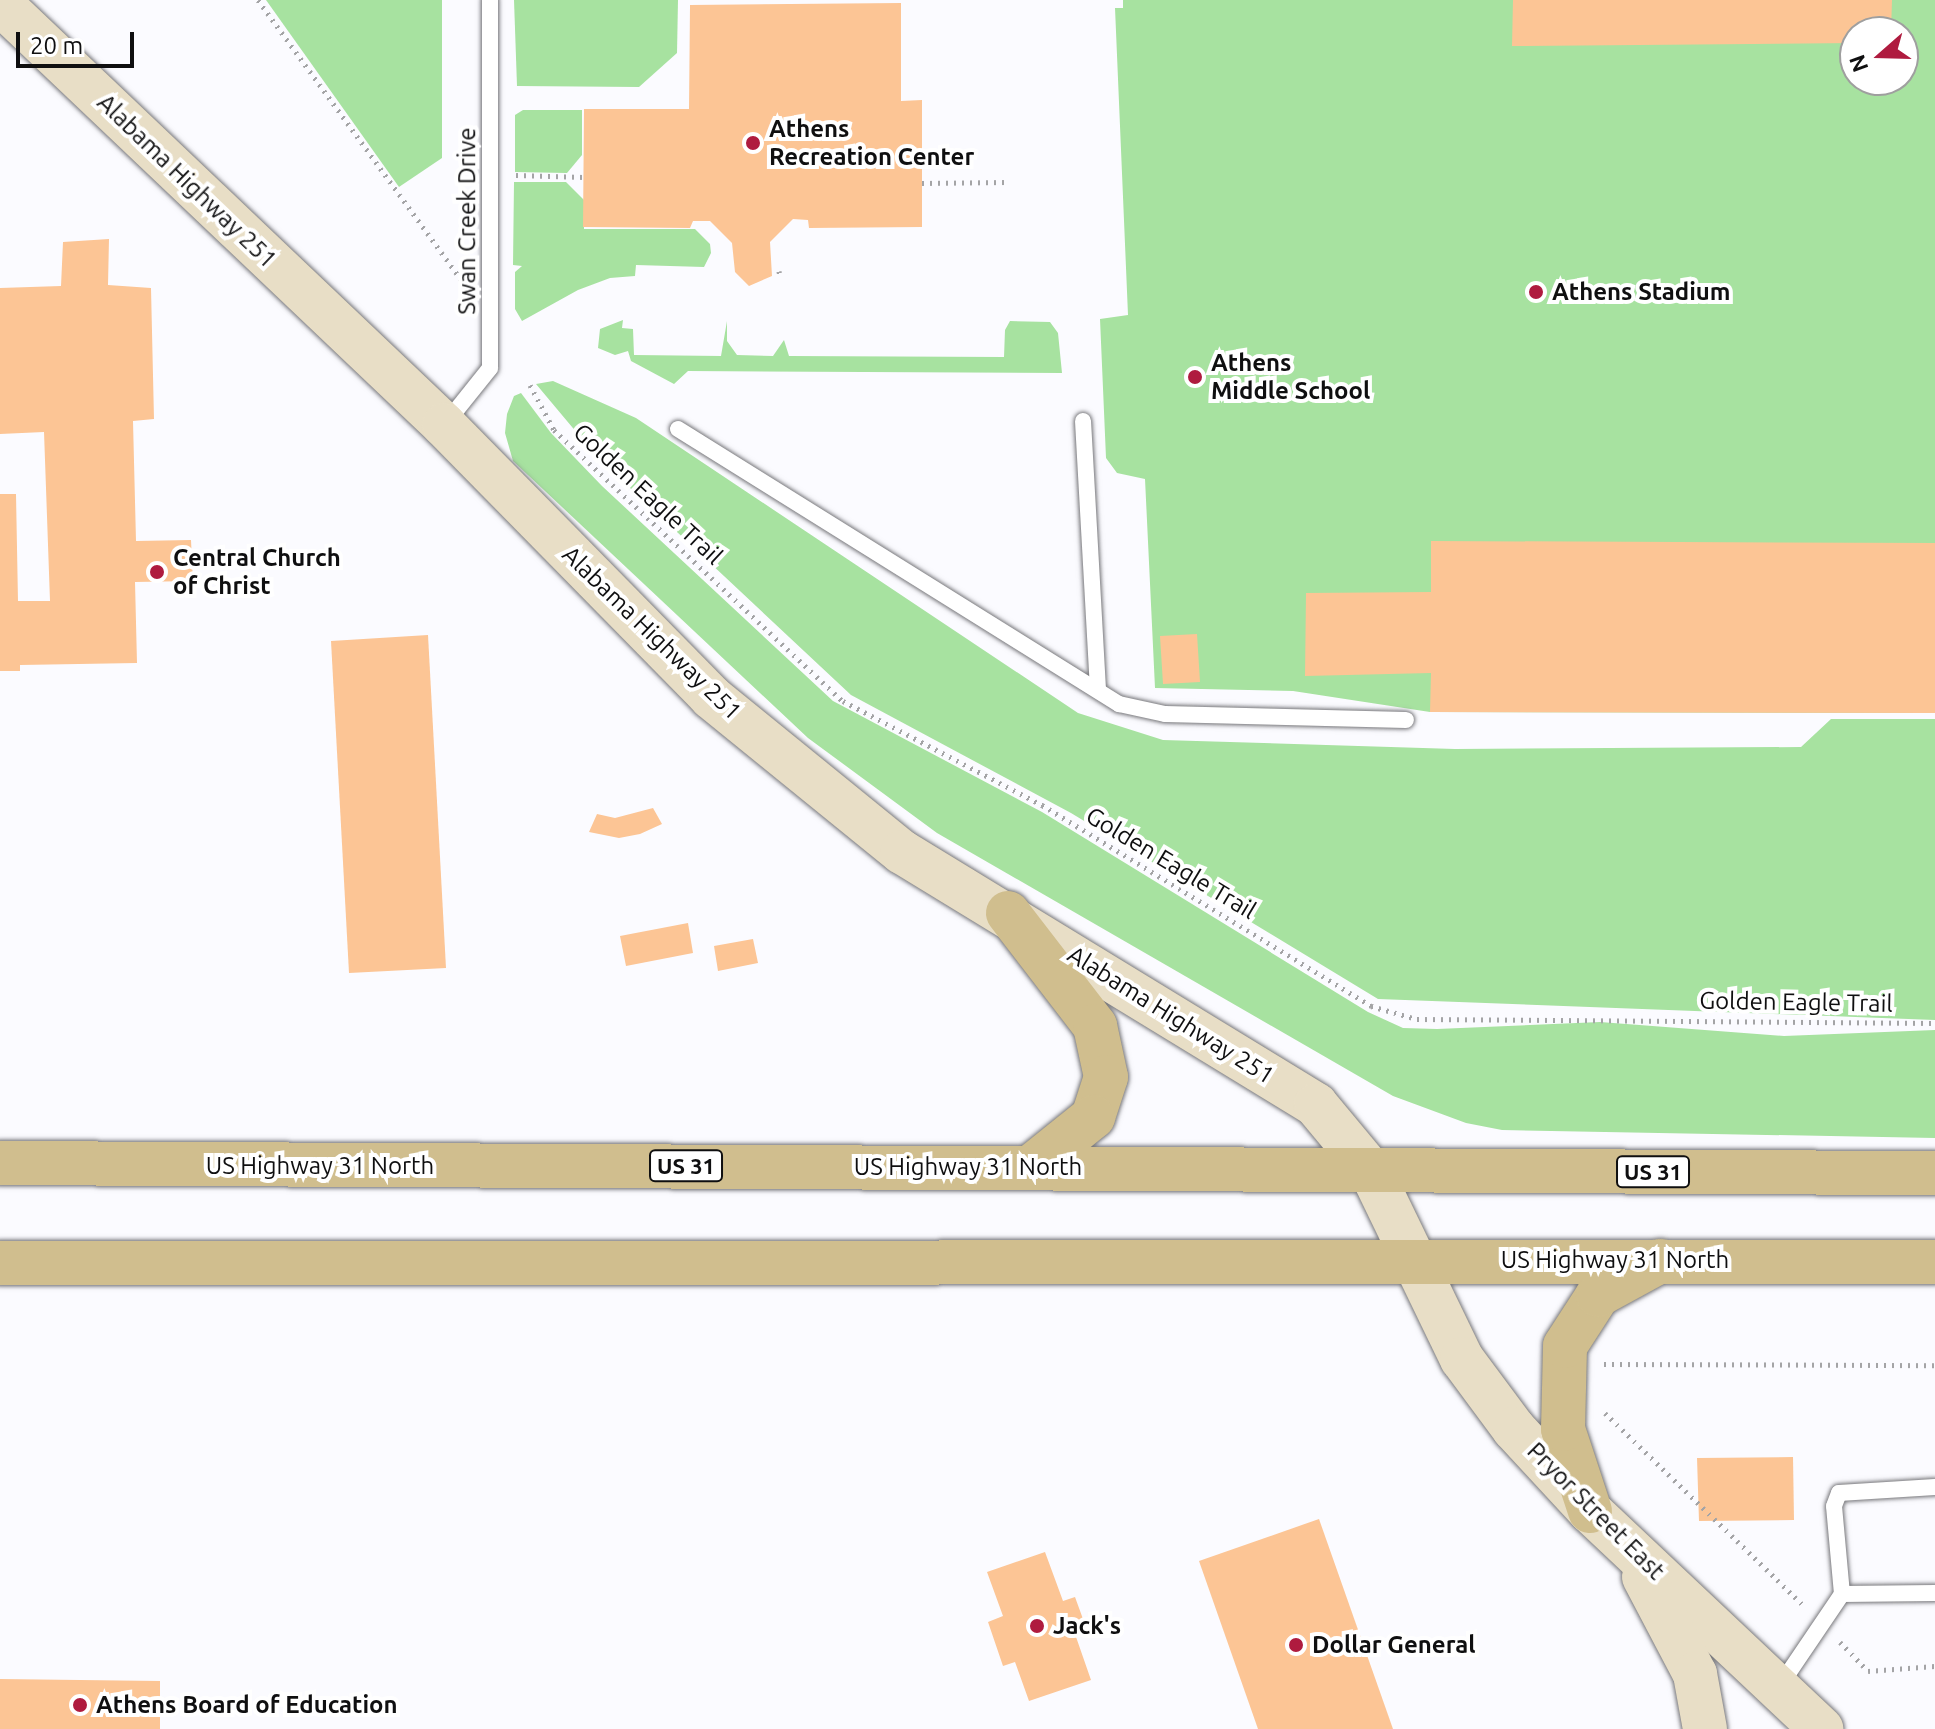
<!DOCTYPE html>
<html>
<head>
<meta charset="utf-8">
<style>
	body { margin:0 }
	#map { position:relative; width:1935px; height:1729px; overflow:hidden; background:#fbfbff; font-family:Ubuntu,sans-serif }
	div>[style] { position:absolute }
	.green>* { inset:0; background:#a7e2a0 }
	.building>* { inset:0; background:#fcc595 }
	.path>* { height:5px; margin-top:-2.5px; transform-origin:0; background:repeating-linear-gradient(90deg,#a4a4a6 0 2px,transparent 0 8px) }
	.roads { filter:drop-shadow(0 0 2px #78787c) drop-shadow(0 0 2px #78787c) }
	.lane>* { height:16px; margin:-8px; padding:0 8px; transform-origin:8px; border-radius:8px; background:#fff }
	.secondary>* { height:44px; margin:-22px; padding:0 22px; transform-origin:22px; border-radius:22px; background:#e8dec6 }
	.primary>* { height:44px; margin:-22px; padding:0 22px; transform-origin:22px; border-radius:22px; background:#d0be8e }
	.dots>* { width:22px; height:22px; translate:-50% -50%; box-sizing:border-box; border:4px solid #fff; border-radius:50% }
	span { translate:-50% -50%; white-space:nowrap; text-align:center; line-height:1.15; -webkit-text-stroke:8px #fff; paint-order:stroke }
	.shield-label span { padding:2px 6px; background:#fff; border:2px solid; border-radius:6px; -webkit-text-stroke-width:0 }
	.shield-label { font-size:22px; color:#0f0f10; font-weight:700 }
	.poi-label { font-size:24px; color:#0f0f10; font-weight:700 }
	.left { translate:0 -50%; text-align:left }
	.street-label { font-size:24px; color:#0f0f10 }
	.north { position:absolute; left:1839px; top:16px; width:80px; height:80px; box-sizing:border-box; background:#fff; border:2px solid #9f9f9f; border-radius:50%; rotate:250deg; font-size:22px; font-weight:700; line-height:32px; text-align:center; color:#0f0f10 }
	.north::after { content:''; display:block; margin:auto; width:28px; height:36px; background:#af1b3f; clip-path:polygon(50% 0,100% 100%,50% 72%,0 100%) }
	.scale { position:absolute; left:16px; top:32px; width:118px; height:36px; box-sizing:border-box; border:4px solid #0f0f10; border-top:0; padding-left:10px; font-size:24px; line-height:28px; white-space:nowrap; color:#0f0f10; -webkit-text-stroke:6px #fff; paint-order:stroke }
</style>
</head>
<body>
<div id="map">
	<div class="green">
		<div style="clip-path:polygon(266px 0,442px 0,442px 158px,399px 187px)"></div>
		<div style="clip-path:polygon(514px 0,678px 0,677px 53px,639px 87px,517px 86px)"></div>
		<div style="clip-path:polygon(evenodd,1123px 0,1935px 0,1935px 713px,1430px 712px,1293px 691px,1155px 688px,1145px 479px,1117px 473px,1106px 458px,1100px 319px,1128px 315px,1115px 8px,1123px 8px,1123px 0,1855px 32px,1903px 32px,1903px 80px,1855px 80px,1855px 32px)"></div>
		<div style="clip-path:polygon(523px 110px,582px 110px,582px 155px,567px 173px,515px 172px,515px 115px)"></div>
		<div style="clip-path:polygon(514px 182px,566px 182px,584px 200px,584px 229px,695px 229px,710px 244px,711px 253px,704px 267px,636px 265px,635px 276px,610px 278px,578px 290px,522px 321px,515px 309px,515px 272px,522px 266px,513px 265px)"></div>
		<div style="clip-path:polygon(623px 320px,622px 328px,633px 329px,634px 355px,721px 356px,727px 321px,727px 341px,737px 355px,773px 356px,784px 340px,789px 356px,1004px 357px,1005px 330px,1010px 321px,1050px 322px,1058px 333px,1062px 373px,688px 371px,674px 384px,631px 361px,628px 351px,615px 355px,598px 348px,600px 329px)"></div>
		<div style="clip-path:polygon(553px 381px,636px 418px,1078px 713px,1163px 740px,1455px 749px,1801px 747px,1831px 719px,1935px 719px,1935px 1020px,1378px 999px,1071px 813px,851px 695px,598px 458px,536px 384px)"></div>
		<div style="clip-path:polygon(521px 393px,551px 433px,602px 486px,833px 701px,1042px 812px,1368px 1012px,1403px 1028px,1437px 1029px,1600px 1022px,1784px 1036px,1935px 1030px,1935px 1138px,1502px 1130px,1466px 1123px,1393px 1096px,937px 833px,808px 738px,513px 461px,505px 433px,507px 414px,514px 396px)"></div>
	</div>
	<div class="building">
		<div style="clip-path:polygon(1513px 0,1892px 0,1891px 32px,1855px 32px,1855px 43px,1512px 46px)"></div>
		<div style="clip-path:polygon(901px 3px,901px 101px,922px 100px,922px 227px,809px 228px,808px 220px,793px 219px,770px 242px,772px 276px,749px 286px,735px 272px,732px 243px,710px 221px,693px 221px,690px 228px,583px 227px,584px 109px,689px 109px,690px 5px)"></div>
		<div style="clip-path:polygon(109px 239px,108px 285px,151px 288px,154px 419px,133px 421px,136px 541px,191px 540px,193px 581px,135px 582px,137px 663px,20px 665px,20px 671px,0 671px,0 494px,16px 494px,18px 601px,50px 601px,44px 432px,0 434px,0 288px,61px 286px,63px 242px)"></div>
		<div style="clip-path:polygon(1431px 541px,1935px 543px,1935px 713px,1430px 712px,1431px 673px,1305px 676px,1306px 593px,1431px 592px)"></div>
		<div style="clip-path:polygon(1197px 634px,1200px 682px,1163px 684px,1160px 636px)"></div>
		<div style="clip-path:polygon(428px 635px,446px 968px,349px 973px,331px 641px)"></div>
		<div style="clip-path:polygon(653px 808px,662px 824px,640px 834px,619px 838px,589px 832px,597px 814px,615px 818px)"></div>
		<div style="clip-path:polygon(688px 923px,693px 953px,626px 966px,620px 936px)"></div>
		<div style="clip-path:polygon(753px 939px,758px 963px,718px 971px,714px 946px)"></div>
		<div style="clip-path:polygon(1793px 1457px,1794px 1520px,1699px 1521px,1697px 1458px)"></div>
		<div style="clip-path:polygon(1319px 1519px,1393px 1729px,1258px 1729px,1199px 1561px)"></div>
		<div style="clip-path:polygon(1045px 1552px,1063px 1601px,1075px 1597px,1087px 1630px,1075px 1634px,1091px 1680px,1029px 1701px,1015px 1662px,1003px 1666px,988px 1622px,1003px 1616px,987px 1572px)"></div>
		<div style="clip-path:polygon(0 1679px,160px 1681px,160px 1729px,0 1729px)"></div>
	</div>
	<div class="path">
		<div style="left:258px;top:0;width:347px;rotate:54deg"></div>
		<div style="left:516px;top:175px;width:68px;rotate:1.7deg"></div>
		<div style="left:922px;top:183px;width:86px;rotate:-0.7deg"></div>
		<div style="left:779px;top:271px;width:6px;rotate:81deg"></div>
		<div style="left:530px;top:385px;width:51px;rotate:61.9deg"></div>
		<div style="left:554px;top:430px;width:396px;rotate:43.2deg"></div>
		<div style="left:843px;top:701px;width:225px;rotate:27.6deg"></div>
		<div style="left:1042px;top:805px;width:386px;rotate:31.4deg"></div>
		<div style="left:1371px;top:1006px;width:48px;rotate:15.8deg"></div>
		<div style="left:1417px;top:1019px;width:518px;rotate:0.44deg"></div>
		<div style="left:1604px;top:1364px;width:331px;rotate:0.2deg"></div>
		<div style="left:1605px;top:1413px;width:274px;rotate:44.1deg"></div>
		<div style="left:1840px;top:1642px;width:40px;rotate:46deg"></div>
		<div style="left:1868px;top:1671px;width:67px;rotate:-4.3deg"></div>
	</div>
	<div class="roads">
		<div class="lane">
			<div style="left:1083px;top:421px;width:270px;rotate:86.8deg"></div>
			<div style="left:446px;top:423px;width:70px;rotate:-51.3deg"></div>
			<div style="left:490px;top:368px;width:368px;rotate:-90deg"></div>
			<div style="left:678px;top:429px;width:520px;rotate:31.95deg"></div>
			<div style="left:1119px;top:704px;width:47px;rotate:12.3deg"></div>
			<div style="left:1165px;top:714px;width:241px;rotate:1.4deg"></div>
			<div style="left:1842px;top:1594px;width:93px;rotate:-0.6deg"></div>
			<div style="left:1779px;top:1687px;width:112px;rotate:-55.9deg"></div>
			<div style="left:1842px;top:1594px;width:88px;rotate:-95.2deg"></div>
			<div style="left:1834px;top:1506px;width:14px;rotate:-69deg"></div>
			<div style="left:1839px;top:1493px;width:96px;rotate:-3.6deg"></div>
		</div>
		<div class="secondary">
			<div style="left:0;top:3px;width:613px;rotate:43.54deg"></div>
			<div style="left:444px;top:425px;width:381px;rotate:45.5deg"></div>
			<div style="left:711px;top:697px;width:246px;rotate:39.1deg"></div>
			<div style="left:902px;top:852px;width:485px;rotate:31.4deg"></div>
			<div style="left:1316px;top:1105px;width:86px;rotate:50.2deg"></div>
			<div style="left:1371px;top:1171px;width:209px;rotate:64.2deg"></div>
			<div style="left:1462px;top:1359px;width:87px;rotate:53.4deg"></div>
			<div style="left:1514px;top:1429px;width:112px;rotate:47.2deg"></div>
			<div style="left:1590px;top:1511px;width:318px;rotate:43.3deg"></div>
			<div style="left:1644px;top:1577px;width:110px;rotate:62.3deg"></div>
			<div style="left:1695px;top:1674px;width:56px;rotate:79.7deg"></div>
		</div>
		<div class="primary">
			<div style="left:1008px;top:913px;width:143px;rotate:52.4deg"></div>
			<div style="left:1095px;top:1026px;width:52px;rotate:77.8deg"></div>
			<div style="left:1106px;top:1077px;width:42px;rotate:108deg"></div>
			<div style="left:1093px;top:1117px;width:78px;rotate:141.2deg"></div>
			<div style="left:0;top:1163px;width:1935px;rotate:0.3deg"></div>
			<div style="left:0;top:1263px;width:1935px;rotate:-0.03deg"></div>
			<div style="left:1590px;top:1511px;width:86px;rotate:-108.2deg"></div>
			<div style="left:1563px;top:1429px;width:83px;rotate:-88.6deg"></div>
			<div style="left:1565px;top:1346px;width:61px;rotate:-57.1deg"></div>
			<div style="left:1598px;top:1295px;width:71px;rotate:-28.7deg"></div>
		</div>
	</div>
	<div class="dots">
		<div style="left:753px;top:143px;background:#af1b3f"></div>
		<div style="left:1536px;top:292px;background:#af1b3f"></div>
		<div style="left:1195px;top:377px;background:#af1b3f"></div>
		<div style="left:157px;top:572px;background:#af1b3f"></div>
		<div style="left:1037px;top:1626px;background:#af1b3f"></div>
		<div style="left:1296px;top:1645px;background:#af1b3f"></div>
		<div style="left:80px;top:1705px;background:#af1b3f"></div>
	</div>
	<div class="shield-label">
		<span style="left:686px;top:1166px">US 31</span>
		<span style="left:1653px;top:1172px">US 31</span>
	</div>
	<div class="poi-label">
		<span class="left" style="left:769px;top:143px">Athens<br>Recreation Center</span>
		<span class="left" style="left:1552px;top:292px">Athens Stadium</span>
		<span class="left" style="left:1211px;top:377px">Athens<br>Middle School</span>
		<span class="left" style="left:173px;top:572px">Central Church<br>of Christ</span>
		<span class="left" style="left:1053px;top:1626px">Jack's</span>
		<span class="left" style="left:1312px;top:1645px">Dollar General</span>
		<span class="left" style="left:96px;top:1705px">Athens Board of Education</span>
	</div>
	<div class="street-label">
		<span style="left:187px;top:181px;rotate:44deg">Alabama Highway 251</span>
		<span style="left:467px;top:221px;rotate:-90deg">Swan Creek Drive</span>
		<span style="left:648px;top:494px;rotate:43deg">Golden Eagle Trail</span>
		<span style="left:652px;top:633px;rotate:44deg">Alabama Highway 251</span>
		<span style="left:1171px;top:863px;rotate:31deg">Golden Eagle Trail</span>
		<span style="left:1796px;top:1002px;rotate:1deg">Golden Eagle Trail</span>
		<span style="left:1171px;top:1015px;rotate:32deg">Alabama Highway 251</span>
		<span style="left:320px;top:1166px">US Highway 31 North</span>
		<span style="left:968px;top:1167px">US Highway 31 North</span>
		<span style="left:1615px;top:1260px">US Highway 31 North</span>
		<span style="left:1596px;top:1511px;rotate:45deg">Pryor Street East</span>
	</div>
	<div class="north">N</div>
	<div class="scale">20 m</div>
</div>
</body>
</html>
